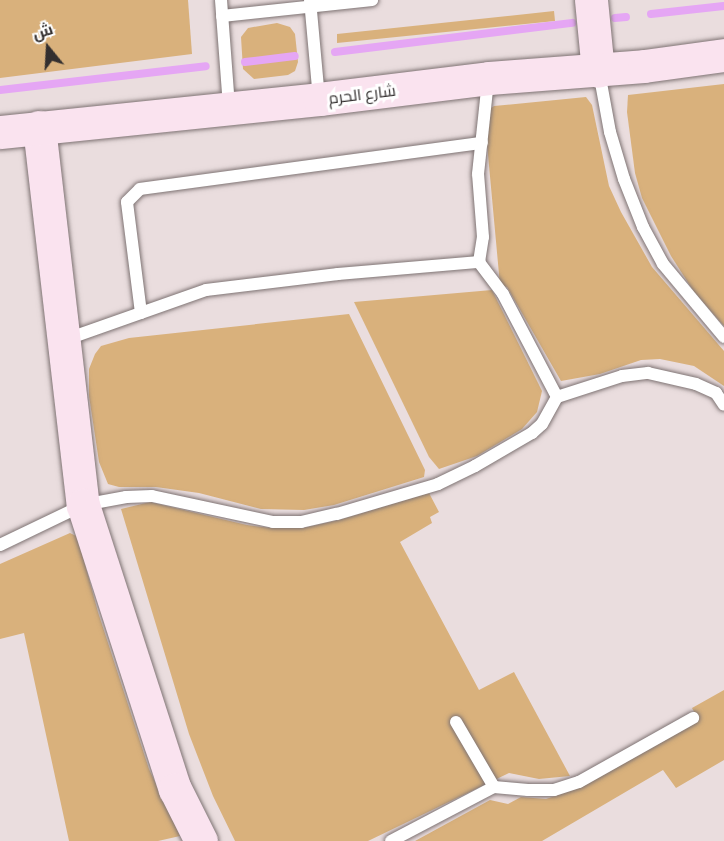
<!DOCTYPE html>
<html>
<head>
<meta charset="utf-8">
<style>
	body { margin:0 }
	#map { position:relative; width:724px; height:841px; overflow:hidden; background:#eaddde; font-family:"Titillium Web",Cairo,sans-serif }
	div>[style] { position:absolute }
	.green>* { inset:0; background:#d9b17c }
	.stream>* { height:8px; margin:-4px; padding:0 4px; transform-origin:4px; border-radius:4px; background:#e5a6f4 }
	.roads { filter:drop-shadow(0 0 2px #7e7373) drop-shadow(0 0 2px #7e7373) }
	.lane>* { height:12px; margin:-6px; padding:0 6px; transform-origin:6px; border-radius:6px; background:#fff }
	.secondary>* { height:33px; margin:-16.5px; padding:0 16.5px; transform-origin:16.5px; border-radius:16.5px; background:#fae3ef }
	span { translate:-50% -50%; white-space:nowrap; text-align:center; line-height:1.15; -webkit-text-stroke:6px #fff; paint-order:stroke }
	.street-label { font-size:16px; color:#332f2f }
	.north { position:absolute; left:18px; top:18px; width:60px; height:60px; -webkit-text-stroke:4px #fff; paint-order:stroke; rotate:342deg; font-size:16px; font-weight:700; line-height:24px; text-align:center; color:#332f2f }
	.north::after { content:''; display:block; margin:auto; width:21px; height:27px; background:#332f2f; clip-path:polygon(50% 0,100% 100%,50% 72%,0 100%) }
</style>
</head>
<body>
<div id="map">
	<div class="green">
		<div style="clip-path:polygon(0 0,188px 0,192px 54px,0 78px)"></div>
		<div style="clip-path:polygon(554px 11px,555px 21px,337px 43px,337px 34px)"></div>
		<div style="clip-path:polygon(277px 23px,290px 27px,295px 34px,298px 62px,295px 71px,288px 75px,254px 79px,243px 69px,241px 37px,248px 28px)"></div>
		<div style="clip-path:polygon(724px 84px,724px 326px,694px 292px,671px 256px,642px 198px,635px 173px,627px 112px,628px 95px)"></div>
		<div style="clip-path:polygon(586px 97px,592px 105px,609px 186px,621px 212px,652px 267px,724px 351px,724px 386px,694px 366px,660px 359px,641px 360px,600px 374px,561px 381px,507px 287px,500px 285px,485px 122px,488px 110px,494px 106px)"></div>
		<div style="clip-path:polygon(492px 290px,542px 391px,537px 412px,522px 429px,477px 456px,439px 469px,429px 457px,354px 302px)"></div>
		<div style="clip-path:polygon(349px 314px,425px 470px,424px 477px,334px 505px,304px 510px,261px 509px,199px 493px,156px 487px,119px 487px,108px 484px,99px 462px,89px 396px,89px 369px,95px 354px,101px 346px,129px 338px)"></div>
		<div style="clip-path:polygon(429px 493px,439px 512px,430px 517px,432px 523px,400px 542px,479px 690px,514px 672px,570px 776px,539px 779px,509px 773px,368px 841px,235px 841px,213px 796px,189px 734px,121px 509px,150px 502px,247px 525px,271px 528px,303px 528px,339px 520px)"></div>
		<div style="clip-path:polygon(70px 533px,76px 536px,79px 542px,98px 612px,149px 769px,180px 836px,158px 841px,69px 841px,24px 633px,0 639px,0 564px)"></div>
		<div style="clip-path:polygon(724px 690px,724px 760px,676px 788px,663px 770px,542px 841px,415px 841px,490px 800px,508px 804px,521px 797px,546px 799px,567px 792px,698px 719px,692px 708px)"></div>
	</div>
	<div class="stream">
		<div style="left:651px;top:14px;width:73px;rotate:-6.3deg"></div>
		<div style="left:615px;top:18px;width:11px;rotate:-5deg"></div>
		<div style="left:335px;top:52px;width:239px;rotate:-7deg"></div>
		<div style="left:245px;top:62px;width:50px;rotate:-6.8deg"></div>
		<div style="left:0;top:90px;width:207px;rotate:-6.6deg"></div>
	</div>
	<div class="roads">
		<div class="lane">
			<div style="left:221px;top:0;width:106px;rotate:85.7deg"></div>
			<div style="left:310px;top:0;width:98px;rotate:84.8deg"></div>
			<div style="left:222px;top:16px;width:151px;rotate:-6.1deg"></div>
			<div style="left:599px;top:72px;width:61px;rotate:79.6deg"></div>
			<div style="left:610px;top:132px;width:49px;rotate:73.4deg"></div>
			<div style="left:624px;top:179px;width:52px;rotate:68.4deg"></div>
			<div style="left:643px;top:227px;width:42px;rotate:61.6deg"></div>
			<div style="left:663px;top:264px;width:95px;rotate:50.1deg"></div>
			<div style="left:141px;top:313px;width:112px;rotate:-97.2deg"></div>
			<div style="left:127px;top:202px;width:18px;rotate:-45deg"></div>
			<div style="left:140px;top:189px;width:345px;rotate:-7.7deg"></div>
			<div style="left:67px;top:339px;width:147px;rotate:-19.4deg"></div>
			<div style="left:206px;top:290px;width:133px;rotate:-6.9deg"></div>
			<div style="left:338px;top:274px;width:142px;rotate:-4.9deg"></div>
			<div style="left:557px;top:397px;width:68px;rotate:-17.9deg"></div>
			<div style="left:622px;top:376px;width:26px;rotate:-7deg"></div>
			<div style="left:648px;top:373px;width:49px;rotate:12.9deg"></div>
			<div style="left:696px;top:384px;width:22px;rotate:24deg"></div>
			<div style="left:716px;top:393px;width:14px;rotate:56deg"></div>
			<div style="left:0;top:545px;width:92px;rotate:-25.7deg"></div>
			<div style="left:83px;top:505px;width:44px;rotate:-10.5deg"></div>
			<div style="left:126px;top:497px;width:26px;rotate:-2deg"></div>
			<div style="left:152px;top:496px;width:124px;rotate:12.1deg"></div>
			<div style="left:273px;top:522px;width:28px"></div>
			<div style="left:301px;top:522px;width:37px;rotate:-13deg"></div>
			<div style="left:337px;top:514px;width:105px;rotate:-16.5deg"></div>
			<div style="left:438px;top:484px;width:41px;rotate:-25.9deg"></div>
			<div style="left:475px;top:466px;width:66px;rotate:-30.1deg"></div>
			<div style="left:532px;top:433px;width:13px;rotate:-42deg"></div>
			<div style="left:542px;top:424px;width:31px;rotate:-61deg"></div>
			<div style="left:557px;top:397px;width:116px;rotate:-117.7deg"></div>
			<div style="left:503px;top:294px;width:40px;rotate:-127deg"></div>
			<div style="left:479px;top:262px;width:25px;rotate:-81deg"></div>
			<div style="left:483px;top:237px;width:63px;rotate:-94.5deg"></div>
			<div style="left:478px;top:174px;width:94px;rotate:-83.9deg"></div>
			<div style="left:456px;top:722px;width:75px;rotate:59.7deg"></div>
			<div style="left:494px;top:787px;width:34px;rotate:5deg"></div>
			<div style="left:528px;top:790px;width:26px"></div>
			<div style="left:554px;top:790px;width:26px;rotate:-18deg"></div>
			<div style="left:579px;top:782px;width:131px;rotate:-29.3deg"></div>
			<div style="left:391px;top:841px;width:116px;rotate:-27.7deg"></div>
		</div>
		<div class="secondary">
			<div style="left:591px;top:0;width:71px;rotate:84.4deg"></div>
			<div style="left:39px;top:127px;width:381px;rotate:83.4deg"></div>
			<div style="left:83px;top:505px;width:299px;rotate:72.1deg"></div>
			<div style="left:175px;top:789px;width:58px;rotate:63.4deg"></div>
			<div style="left:0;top:132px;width:321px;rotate:-5.9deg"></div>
			<div style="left:319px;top:99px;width:171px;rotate:-7deg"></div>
			<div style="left:489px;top:78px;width:155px;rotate:-4.4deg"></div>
			<div style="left:644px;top:66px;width:81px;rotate:-7.8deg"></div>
		</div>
	</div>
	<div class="street-label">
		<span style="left:362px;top:94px;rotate:-7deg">شارع الحرم</span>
	</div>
	<div class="north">ش</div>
</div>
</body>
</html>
